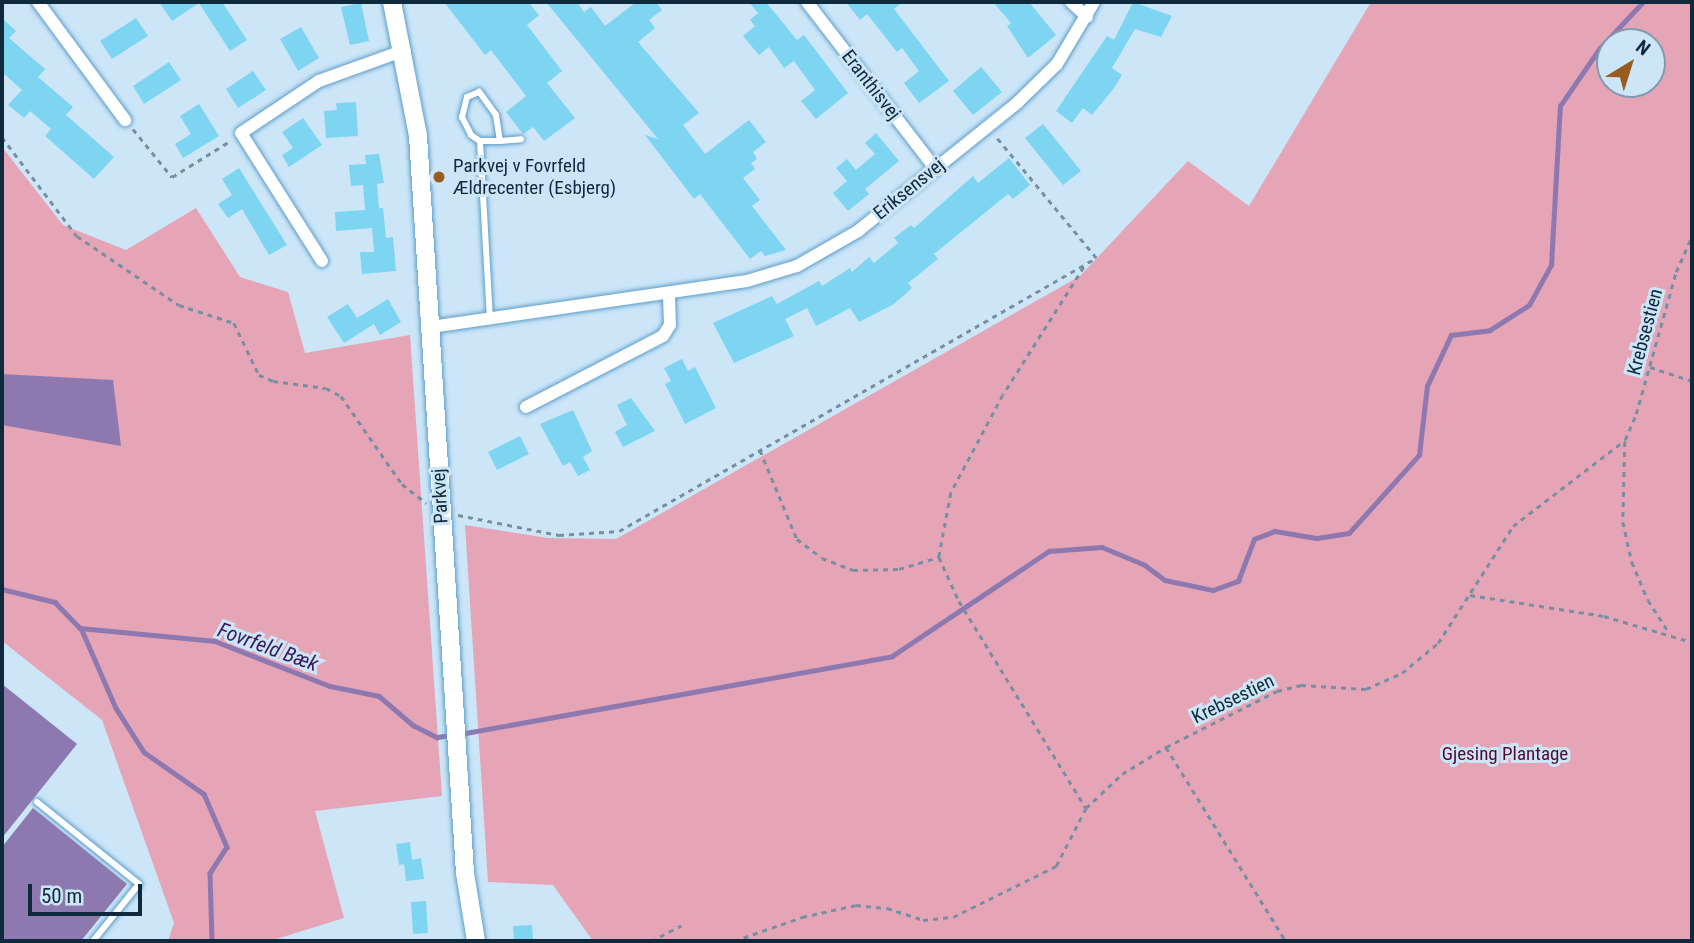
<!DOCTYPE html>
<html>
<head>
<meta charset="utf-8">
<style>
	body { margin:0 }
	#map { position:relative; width:1694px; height:943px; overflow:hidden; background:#cce6f8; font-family:"Roboto Condensed",sans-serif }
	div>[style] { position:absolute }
	.green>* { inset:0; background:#e5a5b7 }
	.water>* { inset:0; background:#8d79b0 }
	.stream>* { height:4.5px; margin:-2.25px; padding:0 2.25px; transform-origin:2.25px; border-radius:2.25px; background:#8d79b0 }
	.building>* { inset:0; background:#7ed5f1 }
	.path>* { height:2.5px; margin-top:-1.25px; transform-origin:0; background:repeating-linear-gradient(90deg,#7690a2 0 5px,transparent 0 10px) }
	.roads { filter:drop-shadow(0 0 2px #5d9dc9) drop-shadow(0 0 2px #5d9dc9) }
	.lane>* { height:6px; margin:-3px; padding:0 3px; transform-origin:3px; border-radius:3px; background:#fff }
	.street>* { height:12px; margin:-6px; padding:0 6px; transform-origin:6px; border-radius:6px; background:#fff }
	.secondary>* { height:18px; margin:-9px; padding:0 9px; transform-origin:9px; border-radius:9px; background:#fff }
	.dots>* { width:19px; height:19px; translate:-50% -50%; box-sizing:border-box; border:4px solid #cce6f8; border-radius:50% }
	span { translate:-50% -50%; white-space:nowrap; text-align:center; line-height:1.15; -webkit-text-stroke:6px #cce6f8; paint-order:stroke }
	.street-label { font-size:19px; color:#0f2a3c }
	.poi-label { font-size:19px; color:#0f2a3c }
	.left { translate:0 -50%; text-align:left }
	.park-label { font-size:19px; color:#58082c }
	.water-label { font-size:21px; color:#381a5d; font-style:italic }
	.frame { position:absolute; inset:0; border:4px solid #0f2a3c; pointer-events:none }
	.north { position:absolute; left:1596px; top:28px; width:70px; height:70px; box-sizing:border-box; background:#cce6f8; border:2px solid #809bad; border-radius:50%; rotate:38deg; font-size:19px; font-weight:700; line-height:28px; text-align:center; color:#0f2a3c }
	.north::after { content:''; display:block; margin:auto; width:24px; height:32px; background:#995c20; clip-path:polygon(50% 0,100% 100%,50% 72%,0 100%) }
	.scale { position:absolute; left:28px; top:884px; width:114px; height:32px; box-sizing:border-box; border:4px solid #0f2a3c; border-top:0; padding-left:9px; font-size:21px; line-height:24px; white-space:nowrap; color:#0f2a3c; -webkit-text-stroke:5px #cce6f8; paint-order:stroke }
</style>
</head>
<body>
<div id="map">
	<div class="green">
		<div style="clip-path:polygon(evenodd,1371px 2px,1692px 2px,1692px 941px,593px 941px,553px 885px,488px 882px,465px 525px,548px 538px,616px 539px,1080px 276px,1188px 161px,1249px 206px,1371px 2px,1610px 42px,1652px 42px,1652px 84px,1610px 84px,1610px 42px)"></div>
		<div style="clip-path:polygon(2px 147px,63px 225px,126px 250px,196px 208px,240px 277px,288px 292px,305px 353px,410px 335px,442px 796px,315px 811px,344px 918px,270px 941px,168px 941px,174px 923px,102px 720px,2px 641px)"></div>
	</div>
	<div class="water">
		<div style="clip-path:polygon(2px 374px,113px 380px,121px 446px,2px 425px)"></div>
		<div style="clip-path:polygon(2px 684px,77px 744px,2px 838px)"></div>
		<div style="clip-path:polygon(33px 808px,127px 884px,81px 941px,2px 941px,2px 847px)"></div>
	</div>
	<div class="stream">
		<div style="left:2px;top:589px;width:55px;rotate:13.8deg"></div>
		<div style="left:55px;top:602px;width:36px;rotate:46deg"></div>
		<div style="left:80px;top:628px;width:136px;rotate:5.5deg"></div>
		<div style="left:215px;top:641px;width:123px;rotate:21.4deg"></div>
		<div style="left:330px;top:686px;width:50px;rotate:11.5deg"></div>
		<div style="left:379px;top:696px;width:45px;rotate:40.5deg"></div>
		<div style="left:413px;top:725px;width:27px;rotate:27deg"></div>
		<div style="left:437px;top:737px;width:14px;rotate:-8deg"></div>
		<div style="left:81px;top:628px;width:87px;rotate:66.4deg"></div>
		<div style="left:116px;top:708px;width:52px;rotate:57.5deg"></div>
		<div style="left:144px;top:752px;width:73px;rotate:35deg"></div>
		<div style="left:204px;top:794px;width:58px;rotate:66.5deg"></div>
		<div style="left:227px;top:847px;width:31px;rotate:123deg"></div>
		<div style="left:210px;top:873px;width:68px;rotate:88.3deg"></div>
		<div style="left:460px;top:734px;width:439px;rotate:-10.2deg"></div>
		<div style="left:892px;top:656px;width:189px;rotate:-33.8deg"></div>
		<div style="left:1049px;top:551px;width:53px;rotate:-4.3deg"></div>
		<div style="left:1102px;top:547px;width:47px;rotate:22.7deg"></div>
		<div style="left:1145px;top:565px;width:25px;rotate:37deg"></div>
		<div style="left:1165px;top:580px;width:49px;rotate:11.8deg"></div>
		<div style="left:1213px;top:590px;width:27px;rotate:-20deg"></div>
		<div style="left:1238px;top:581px;width:45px;rotate:-69.1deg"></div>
		<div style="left:1254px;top:539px;width:22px;rotate:-21deg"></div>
		<div style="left:1275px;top:531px;width:43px;rotate:9.5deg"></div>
		<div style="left:1317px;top:538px;width:32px;rotate:-9deg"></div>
		<div style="left:1349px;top:533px;width:105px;rotate:-48.1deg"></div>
		<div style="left:1419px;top:455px;width:69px;rotate:-83.4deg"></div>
		<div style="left:1427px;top:386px;width:56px;rotate:-64.8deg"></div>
		<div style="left:1451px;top:335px;width:39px;rotate:-7deg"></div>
		<div style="left:1490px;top:330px;width:46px;rotate:-32.7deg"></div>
		<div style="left:1529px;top:305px;width:46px;rotate:-61.2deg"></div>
		<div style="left:1551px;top:265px;width:159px;rotate:-86.8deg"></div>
		<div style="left:1560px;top:106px;width:69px;rotate:-55.6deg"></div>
		<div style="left:1599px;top:49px;width:64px;rotate:-46.9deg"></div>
	</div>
	<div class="building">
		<div style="clip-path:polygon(159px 2px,222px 2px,247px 40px,230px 51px,199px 3px,172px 21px)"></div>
		<div style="clip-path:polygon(444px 2px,528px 2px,539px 15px,527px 25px,562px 71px,547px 83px,575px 118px,544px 141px,533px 127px,523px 134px,506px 112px,526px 96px,491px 50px,485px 55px)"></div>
		<div style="clip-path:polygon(546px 2px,577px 2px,584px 12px,591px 7px,605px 26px,636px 2px,656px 2px,662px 10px,649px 20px,655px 28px,638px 42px,699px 113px,683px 125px,705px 154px,749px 120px,766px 142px,753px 152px,757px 159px,751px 163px,755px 169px,743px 178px,760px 200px,752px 206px,786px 250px,765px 256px,761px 251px,750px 259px,700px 194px,694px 199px,645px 135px,658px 139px)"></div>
		<div style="clip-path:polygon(749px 2px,766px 2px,797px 40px,804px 35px,848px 93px,816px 119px,801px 101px,815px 90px,794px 61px,784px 68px,769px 47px,759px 55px,743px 36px,755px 26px,750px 20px,758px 13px)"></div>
		<div style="clip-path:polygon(846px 2px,903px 2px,894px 9px,949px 81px,919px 103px,904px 83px,919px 71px,902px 48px,897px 52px,867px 14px,860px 20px)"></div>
		<div style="clip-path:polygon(993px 2px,1029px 2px,1056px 35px,1028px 58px,1007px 26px,1011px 23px)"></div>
		<div style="clip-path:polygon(1133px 2px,1172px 16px,1161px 37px,1135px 29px,1112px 68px,1122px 75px,1114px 88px,1092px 115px,1083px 108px,1072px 123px,1056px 111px,1107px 36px,1114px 40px)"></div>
		<div style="clip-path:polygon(361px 3px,369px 41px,350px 45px,341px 7px)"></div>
		<div style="clip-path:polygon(2px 18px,16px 31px,9px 38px,45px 69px,38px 77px,73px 107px,66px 115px,114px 157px,94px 179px,45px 136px,51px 129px,30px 111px,24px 118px,8px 105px,22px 90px,2px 72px)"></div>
		<div style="clip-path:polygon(136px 18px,148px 36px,112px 59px,100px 41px)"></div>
		<div style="clip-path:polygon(301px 27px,319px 58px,298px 71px,280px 39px)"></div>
		<div style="clip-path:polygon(169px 62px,181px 80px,144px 104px,133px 86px)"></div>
		<div style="clip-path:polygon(981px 67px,1002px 92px,973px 115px,953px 91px)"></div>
		<div style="clip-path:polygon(253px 71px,266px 90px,238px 108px,226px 89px)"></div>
		<div style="clip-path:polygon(356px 102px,358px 136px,326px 138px,324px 111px,337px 110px,336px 103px)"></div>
		<div style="clip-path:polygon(199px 104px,219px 136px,183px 158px,175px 144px,191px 134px,180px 116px)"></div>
		<div style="clip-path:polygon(303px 118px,322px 145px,289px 167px,282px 155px,293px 148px,282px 132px)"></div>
		<div style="clip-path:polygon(1043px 124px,1081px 171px,1063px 185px,1025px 138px)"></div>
		<div style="clip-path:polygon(876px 133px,899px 161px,865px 189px,869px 194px,848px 211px,833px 193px,847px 181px,836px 168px,847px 159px,856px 170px,875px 154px,865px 143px)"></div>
		<div style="clip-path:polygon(379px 154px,384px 183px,377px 184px,379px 208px,383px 208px,386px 238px,393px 237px,396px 271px,362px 274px,360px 252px,374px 252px,372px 228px,336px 231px,335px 212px,365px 210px,363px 185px,351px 186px,349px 165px,366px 164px,365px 155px)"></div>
		<div style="clip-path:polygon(1009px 158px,1030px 185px,1013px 199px,1008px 194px,934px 254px,938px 259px,908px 283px,912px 288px,894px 304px,859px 322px,850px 308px,816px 326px,807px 308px,785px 319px,794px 336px,734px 363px,713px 323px,772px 296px,777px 304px,819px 281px,822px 286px,850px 268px,852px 272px,869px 257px,874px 263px,898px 243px,894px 238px,911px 225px,914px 228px,973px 176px,978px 183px)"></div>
		<div style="clip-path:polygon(239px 168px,287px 245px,269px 255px,242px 209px,228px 218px,218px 204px,232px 195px,222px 179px)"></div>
		<div style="clip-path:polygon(388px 299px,401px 322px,380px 335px,374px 324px,344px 343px,327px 317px,348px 304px,357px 318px)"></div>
		<div style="clip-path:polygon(682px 359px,688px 371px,695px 367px,716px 408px,685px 424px,665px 384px,671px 381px,664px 368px)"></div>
		<div style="clip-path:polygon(631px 398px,655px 431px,623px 447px,615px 432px,627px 425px,617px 405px)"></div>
		<div style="clip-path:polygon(573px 410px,592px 451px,583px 457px,590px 470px,578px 476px,570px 462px,563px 466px,540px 424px)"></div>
		<div style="clip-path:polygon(520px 436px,529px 454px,497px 470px,488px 452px)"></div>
		<div style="clip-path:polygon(410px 842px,412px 860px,421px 858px,424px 879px,406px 881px,404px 864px,399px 865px,396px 844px)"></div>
		<div style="clip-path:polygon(426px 901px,428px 933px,413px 934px,411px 902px)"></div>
		<div style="clip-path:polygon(532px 925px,533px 941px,514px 941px,513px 926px)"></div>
	</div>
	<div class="path">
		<div style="left:133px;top:129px;width:62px;rotate:50.9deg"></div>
		<div style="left:172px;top:177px;width:68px;rotate:-31.8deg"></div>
		<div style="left:2px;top:137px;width:124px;rotate:52.9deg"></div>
		<div style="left:77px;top:236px;width:123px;rotate:34.1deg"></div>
		<div style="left:179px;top:305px;width:58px;rotate:18.1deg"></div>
		<div style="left:234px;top:323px;width:58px;rotate:64.3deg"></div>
		<div style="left:259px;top:375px;width:15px;rotate:23deg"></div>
		<div style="left:273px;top:381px;width:53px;rotate:7.5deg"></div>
		<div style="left:326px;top:388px;width:17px;rotate:28deg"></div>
		<div style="left:341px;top:396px;width:107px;rotate:55.3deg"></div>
		<div style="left:402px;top:484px;width:31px;rotate:38deg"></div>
		<div style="left:1084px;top:267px;width:151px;rotate:122.3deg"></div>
		<div style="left:1003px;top:395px;width:111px;rotate:118deg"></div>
		<div style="left:951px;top:493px;width:65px;rotate:100.6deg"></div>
		<div style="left:939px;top:557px;width:48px;rotate:65.6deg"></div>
		<div style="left:959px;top:601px;width:243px;rotate:58.5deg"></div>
		<div style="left:1650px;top:367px;width:44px;rotate:18.4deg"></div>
		<div style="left:1625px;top:442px;width:80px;rotate:91.4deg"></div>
		<div style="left:1623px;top:522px;width:41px;rotate:77.3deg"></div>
		<div style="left:1632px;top:562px;width:41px;rotate:67.2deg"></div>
		<div style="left:1648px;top:600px;width:40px;rotate:57.1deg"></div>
		<div style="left:760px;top:450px;width:96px;rotate:67.4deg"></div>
		<div style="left:797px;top:539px;width:31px;rotate:37deg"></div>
		<div style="left:822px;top:558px;width:33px;rotate:21deg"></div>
		<div style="left:853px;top:570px;width:46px;rotate:-1.2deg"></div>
		<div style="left:899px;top:569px;width:42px;rotate:-16.7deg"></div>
		<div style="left:458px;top:515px;width:103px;rotate:11.2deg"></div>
		<div style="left:559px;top:535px;width:60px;rotate:-3.8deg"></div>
		<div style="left:619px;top:531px;width:550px;rotate:-29.78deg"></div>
		<div style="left:1096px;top:258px;width:157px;rotate:-129.6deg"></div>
		<div style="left:1470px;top:595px;width:136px;rotate:8.9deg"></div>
		<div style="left:1604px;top:616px;width:92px;rotate:16.5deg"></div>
		<div style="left:1166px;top:747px;width:228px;rotate:58.3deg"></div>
		<div style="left:651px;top:941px;width:34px;rotate:-27deg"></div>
		<div style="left:734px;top:941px;width:72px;rotate:-19.4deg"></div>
		<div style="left:802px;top:917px;width:55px;rotate:-12.5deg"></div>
		<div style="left:856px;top:905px;width:31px;rotate:6deg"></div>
		<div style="left:887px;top:908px;width:38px;rotate:18deg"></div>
		<div style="left:923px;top:920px;width:30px;rotate:-6deg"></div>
		<div style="left:953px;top:917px;width:115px;rotate:-26.3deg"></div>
		<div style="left:1056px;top:866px;width:65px;rotate:-62.7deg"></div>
		<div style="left:1086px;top:808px;width:50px;rotate:-43.4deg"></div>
		<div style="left:1122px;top:774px;width:52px;rotate:-31.5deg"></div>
		<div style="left:1166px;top:747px;width:124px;rotate:-26.8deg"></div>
		<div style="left:1277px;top:691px;width:25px;rotate:-14deg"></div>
		<div style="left:1301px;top:685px;width:65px;rotate:3.5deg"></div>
		<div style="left:1366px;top:689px;width:39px;rotate:-24deg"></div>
		<div style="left:1402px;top:673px;width:47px;rotate:-39.8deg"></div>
		<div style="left:1438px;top:643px;width:139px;rotate:-57.3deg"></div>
		<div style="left:1513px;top:526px;width:141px;rotate:-37.5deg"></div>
		<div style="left:1625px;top:440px;width:28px;rotate:-67deg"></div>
		<div style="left:1636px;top:414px;width:148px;rotate:-74.3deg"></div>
		<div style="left:1676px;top:272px;width:39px;rotate:-66deg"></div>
	</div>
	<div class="roads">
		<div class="lane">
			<div style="left:480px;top:141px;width:178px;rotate:86.8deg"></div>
			<div style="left:500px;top:141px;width:26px;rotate:-99deg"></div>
			<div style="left:496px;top:115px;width:29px;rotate:-126deg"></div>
			<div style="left:479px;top:92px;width:13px;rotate:157deg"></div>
			<div style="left:467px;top:97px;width:21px;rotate:104deg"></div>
			<div style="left:462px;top:117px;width:20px;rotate:63deg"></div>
			<div style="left:471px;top:135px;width:11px;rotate:34deg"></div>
			<div style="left:480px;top:141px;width:20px"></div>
			<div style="left:500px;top:141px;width:21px;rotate:-5deg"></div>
			<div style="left:37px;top:802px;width:131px;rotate:38.8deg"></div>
			<div style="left:139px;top:884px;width:73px;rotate:128.9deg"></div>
		</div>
		<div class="street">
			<div style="left:38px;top:2px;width:147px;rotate:53.6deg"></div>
			<div style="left:807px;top:2px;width:210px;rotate:52.4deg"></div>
			<div style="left:1071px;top:2px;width:22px;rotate:43deg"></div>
			<div style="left:322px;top:261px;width:151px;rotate:-122.3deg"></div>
			<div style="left:241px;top:133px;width:94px;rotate:-33.7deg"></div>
			<div style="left:319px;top:81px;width:91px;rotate:-19.8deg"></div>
			<div style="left:431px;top:327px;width:319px;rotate:-8.3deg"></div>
			<div style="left:747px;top:281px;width:52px;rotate:-16.7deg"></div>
			<div style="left:797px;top:266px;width:70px;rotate:-29.8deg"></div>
			<div style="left:858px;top:231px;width:204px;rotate:-38.8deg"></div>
			<div style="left:1017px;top:103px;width:56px;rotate:-44.3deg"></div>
			<div style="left:1057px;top:64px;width:72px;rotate:-59.2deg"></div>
			<div style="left:526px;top:407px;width:154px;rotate:-27.4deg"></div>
			<div style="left:663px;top:336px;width:13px;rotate:-58deg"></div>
			<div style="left:670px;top:325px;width:32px;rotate:-92deg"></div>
		</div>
		<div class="secondary">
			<div style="left:392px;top:2px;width:136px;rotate:79deg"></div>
			<div style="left:418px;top:136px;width:738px;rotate:86.35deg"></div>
			<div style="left:465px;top:873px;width:69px;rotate:80.8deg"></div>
		</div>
	</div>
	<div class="dots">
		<div style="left:439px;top:177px;background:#995c20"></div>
	</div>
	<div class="street-label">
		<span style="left:871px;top:85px;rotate:52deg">Eranthisvej</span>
		<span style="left:909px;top:189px;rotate:-39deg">Eriksensvej</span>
		<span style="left:1645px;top:332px;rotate:-75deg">Krebsestien</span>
		<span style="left:440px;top:496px;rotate:-93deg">Parkvej</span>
		<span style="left:1233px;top:699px;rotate:-26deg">Krebsestien</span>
	</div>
	<div class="poi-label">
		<span class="left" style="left:453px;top:177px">Parkvej v Fovrfeld<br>Ældrecenter (Esbjerg)</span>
	</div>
	<div class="park-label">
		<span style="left:1505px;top:754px">Gjesing Plantage</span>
	</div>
	<div class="water-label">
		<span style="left:268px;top:647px;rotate:20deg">Fovrfeld Bæk</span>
	</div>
	<div class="frame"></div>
	<div class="north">N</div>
	<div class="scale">50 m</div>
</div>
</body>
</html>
